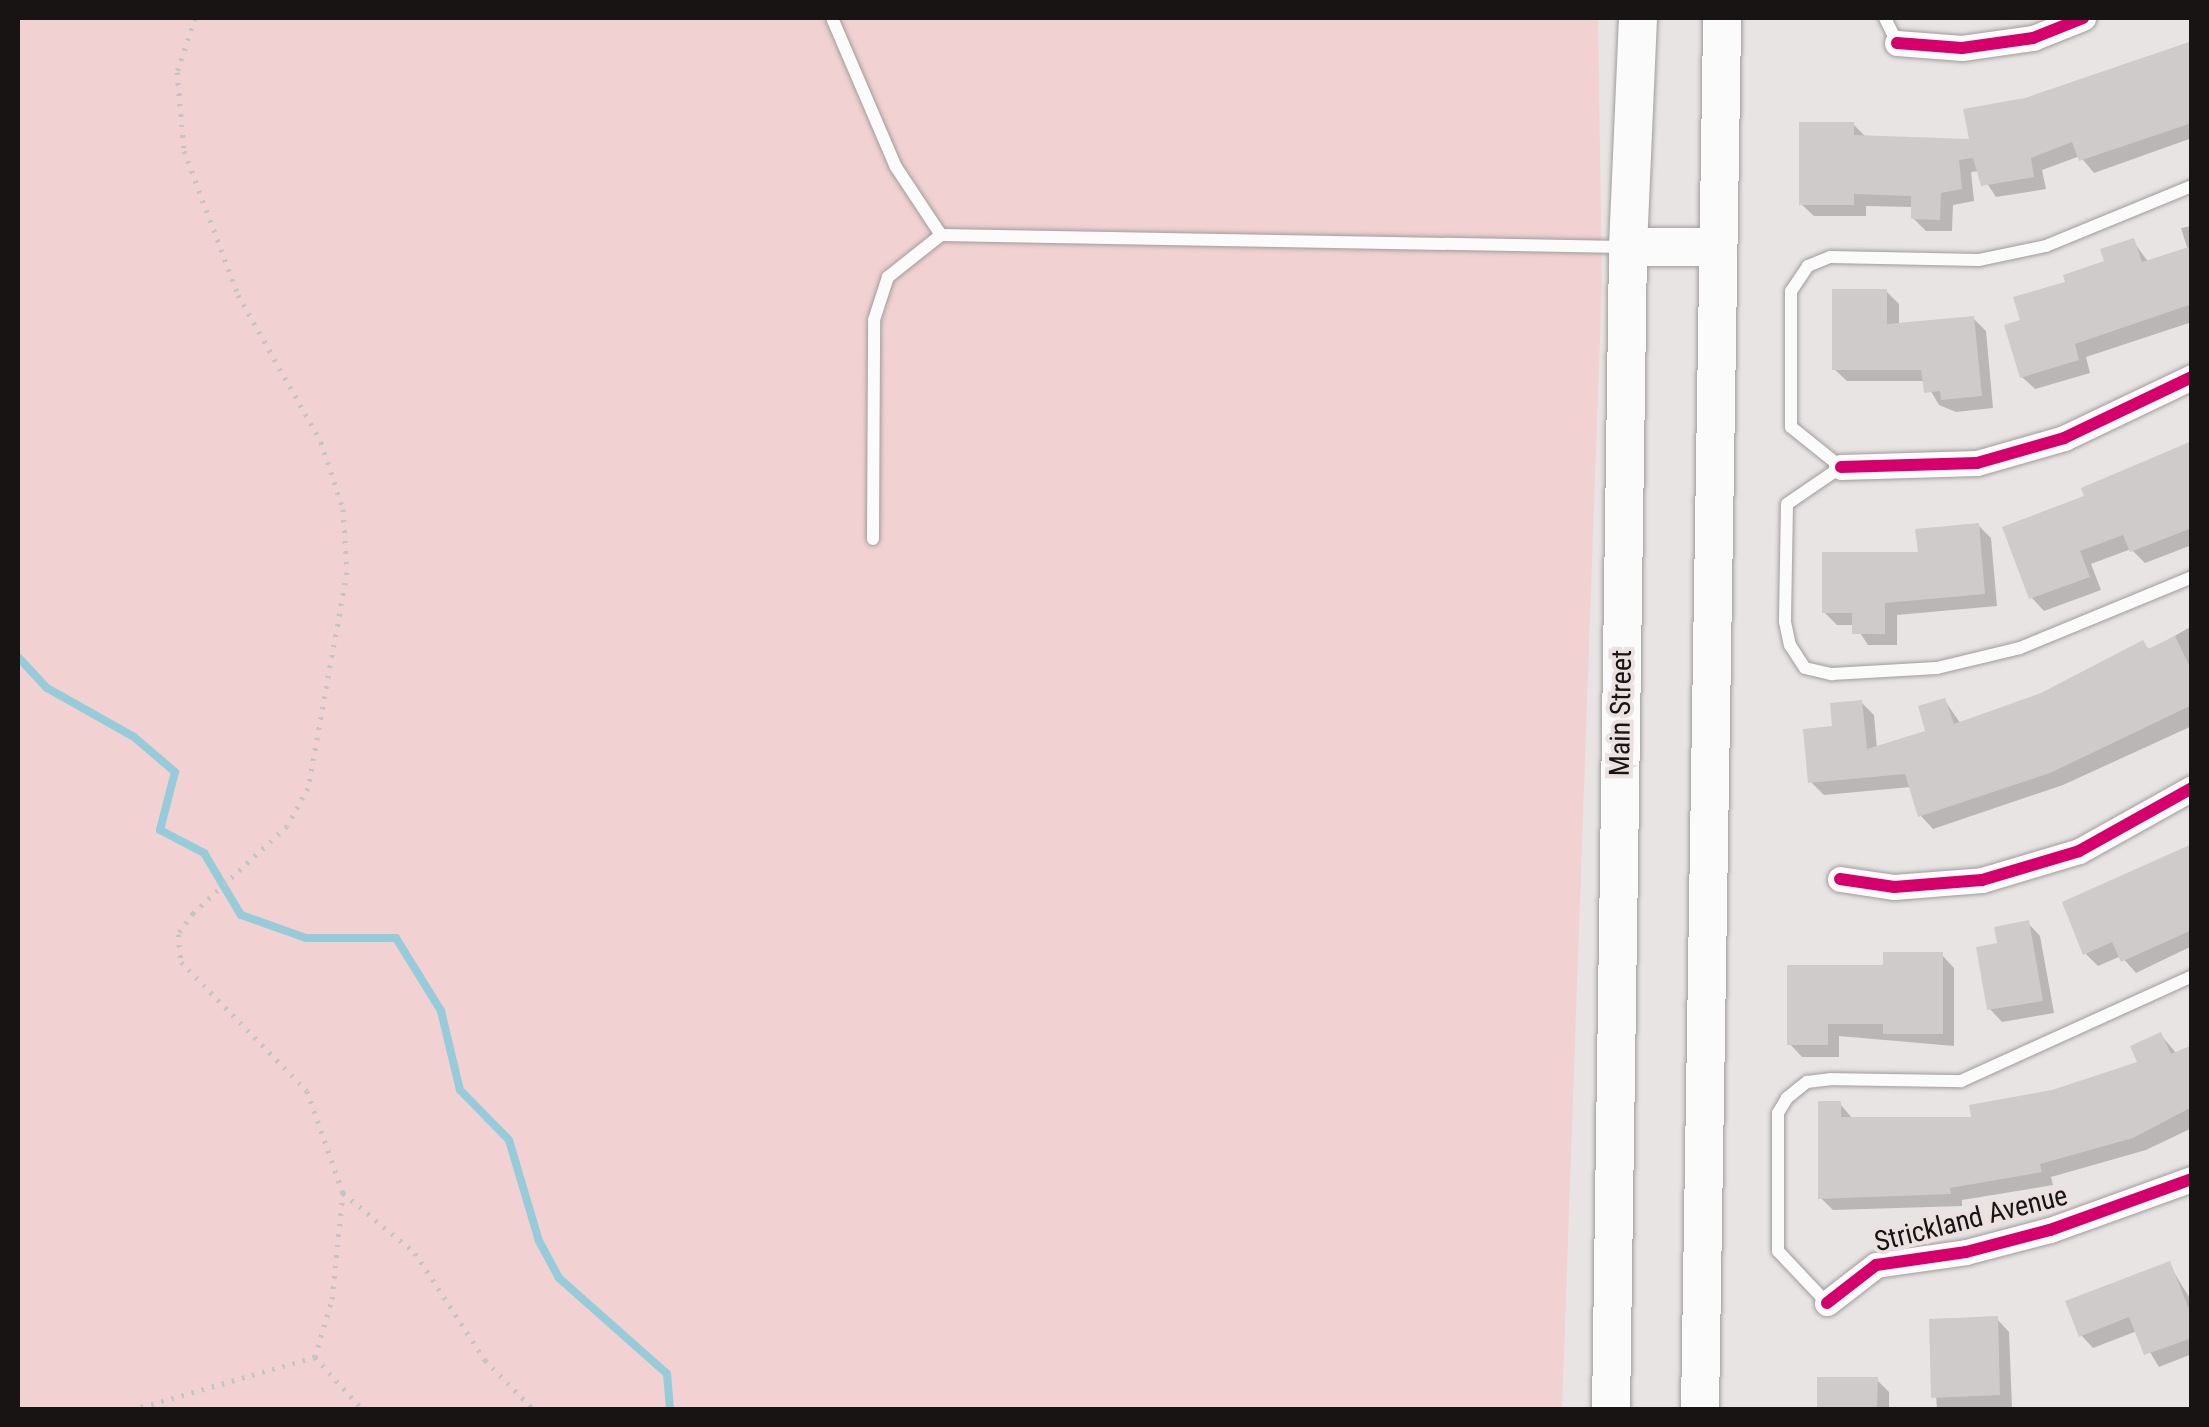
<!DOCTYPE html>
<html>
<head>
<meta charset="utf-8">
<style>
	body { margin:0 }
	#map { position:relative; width:2209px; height:1427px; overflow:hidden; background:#e9e4e4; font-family:"Roboto Condensed",sans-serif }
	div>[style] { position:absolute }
	.green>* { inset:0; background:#f1d1d2 }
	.shadow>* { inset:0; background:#0003 }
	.stream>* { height:8px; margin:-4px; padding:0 4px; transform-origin:4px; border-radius:4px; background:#96cbda }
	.building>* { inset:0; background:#cfcbcb }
	.path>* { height:5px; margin-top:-2.5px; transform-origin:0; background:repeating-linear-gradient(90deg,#c5c3c3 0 2.5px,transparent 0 10.5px) }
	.roads { filter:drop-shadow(0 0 2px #a19c9c) drop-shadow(0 0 2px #a19c9c) }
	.lane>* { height:12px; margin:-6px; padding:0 6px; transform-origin:6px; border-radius:6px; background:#fcfbfb }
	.street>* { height:25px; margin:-12.5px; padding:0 12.5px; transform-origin:12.5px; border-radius:12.5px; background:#fcfbfb }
	.primary>* { height:38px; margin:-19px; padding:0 19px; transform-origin:19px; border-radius:19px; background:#fcfbfb }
	.cycleway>* { height:12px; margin:-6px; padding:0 6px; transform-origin:6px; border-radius:6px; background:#d6006c }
	span { translate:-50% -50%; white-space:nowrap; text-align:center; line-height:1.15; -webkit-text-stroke:8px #ece1e1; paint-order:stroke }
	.street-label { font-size:28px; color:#181414 }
	.frame { position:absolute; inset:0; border:20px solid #181414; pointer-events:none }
</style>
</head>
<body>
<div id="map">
	<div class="green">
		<div style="clip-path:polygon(18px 18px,1598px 18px,1602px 280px,1562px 1409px,18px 1409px)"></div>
	</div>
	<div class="shadow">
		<div style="clip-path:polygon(2192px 36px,2192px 138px,2094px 173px,2080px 156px,2042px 170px,2046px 189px,1996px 197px,1979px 171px,1971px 172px,1974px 201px,1953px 205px,1952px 231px,1926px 231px,1913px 218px,1913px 207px,1866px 206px,1866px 216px,1814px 216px,1801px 204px,1853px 124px,1867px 138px,1972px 141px,2025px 101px,2189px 44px)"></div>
		<div style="clip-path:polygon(2192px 226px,2192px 322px,2086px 357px,2090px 373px,2035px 389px,2022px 377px,2023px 322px,2133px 241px,2149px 263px,2188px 250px,2181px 228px)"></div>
		<div style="clip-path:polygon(1886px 291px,1899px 304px,1899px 325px,1973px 318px,1986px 331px,1993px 408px,1956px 412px,1939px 405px,1925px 381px,1847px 381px,1834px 369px)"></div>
		<div style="clip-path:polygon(2192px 444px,2192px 545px,2145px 563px,2131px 549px,2091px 564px,2101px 590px,2044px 611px,2032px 598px,2087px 498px)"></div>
		<div style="clip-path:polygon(1978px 525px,1991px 538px,1997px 606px,1897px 615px,1897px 645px,1868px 645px,1855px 625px,1837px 625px,1824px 612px)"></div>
		<div style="clip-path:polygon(2192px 626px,2192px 726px,2063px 785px,1933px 829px,1921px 816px,1911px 787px,1824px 795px,1811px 782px,1835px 728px,1861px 702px,1874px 715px,1877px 749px,1928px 732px,1945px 701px,1961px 724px,2042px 695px,2143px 643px,2150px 650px)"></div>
		<div style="clip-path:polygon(2192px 847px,2192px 946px,2136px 973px,2121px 956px,2098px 966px,2085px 953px)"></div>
		<div style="clip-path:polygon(2028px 923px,2040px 936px,2054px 1013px,2002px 1022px,1990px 1009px,2000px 945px)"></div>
		<div style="clip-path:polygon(1942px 955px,1954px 968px,1954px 1046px,1839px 1036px,1839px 1057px,1802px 1057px,1790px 1044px,1885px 968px)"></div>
		<div style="clip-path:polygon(2161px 1035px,2177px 1054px,2192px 1048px,2192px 1128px,2146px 1150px,2051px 1177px,2053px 1185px,1962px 1200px,1962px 1206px,1833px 1210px,1821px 1198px,1840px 1104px,1853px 1119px,1974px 1119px,2141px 1063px)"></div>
		<div style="clip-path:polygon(2169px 1264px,2192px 1302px,2192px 1354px,2159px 1367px,2137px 1331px,2093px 1348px,2081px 1335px)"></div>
		<div style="clip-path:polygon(1997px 1319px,2009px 1332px,2012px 1407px,1937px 1410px,1931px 1322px)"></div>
		<div style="clip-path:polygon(1877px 1380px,1889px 1392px,1889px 1410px,1819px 1410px)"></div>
	</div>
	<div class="stream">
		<div style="left:18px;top:657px;width:42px;rotate:46.9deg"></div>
		<div style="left:47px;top:688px;width:100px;rotate:29.4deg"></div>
		<div style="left:134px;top:737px;width:54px;rotate:40.5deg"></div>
		<div style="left:175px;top:772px;width:60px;rotate:104.5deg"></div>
		<div style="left:160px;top:830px;width:50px;rotate:27.6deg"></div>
		<div style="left:204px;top:853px;width:72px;rotate:59.2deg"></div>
		<div style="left:241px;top:915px;width:69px;rotate:19.5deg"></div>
		<div style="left:306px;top:938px;width:90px"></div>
		<div style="left:396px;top:938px;width:86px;rotate:58.3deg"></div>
		<div style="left:441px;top:1011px;width:81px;rotate:76.5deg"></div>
		<div style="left:460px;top:1090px;width:70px;rotate:45.6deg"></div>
		<div style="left:509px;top:1140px;width:105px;rotate:73.5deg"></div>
		<div style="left:539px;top:1241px;width:42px;rotate:61.6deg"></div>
		<div style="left:559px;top:1278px;width:144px;rotate:41.6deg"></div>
		<div style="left:667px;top:1374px;width:36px;rotate:85deg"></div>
	</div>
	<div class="building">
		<div style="clip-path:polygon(2192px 41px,2192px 123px,2079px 161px,2072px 142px,2031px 158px,2034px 177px,1981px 186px,1973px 158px,1959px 160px,1962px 189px,1941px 193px,1940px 220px,1911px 219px,1911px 196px,1854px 194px,1854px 205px,1799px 205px,1799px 122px,1854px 122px,1854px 135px,1969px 139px,1963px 109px,2025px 98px)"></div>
		<div style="clip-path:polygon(2134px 238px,2142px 262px,2192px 246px,2192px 304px,2075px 344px,2079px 360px,2020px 378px,2004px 325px,2020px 320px,2013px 297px,2065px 282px,2063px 275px,2104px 261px,2100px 249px)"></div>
		<div style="clip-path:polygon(1832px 289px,1887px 289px,1887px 324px,1974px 316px,1982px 396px,1941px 400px,1940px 391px,1924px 393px,1921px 370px,1832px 370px)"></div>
		<div style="clip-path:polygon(2192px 441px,2192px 528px,2130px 552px,2123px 535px,2080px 551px,2090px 577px,2029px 599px,2002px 527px,2084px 496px,2081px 488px)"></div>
		<div style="clip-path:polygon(1979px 523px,1985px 594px,1885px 603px,1885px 634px,1852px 634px,1852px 613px,1822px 613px,1822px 552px,1918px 552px,1915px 529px)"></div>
		<div style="clip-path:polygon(2175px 636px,2192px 671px,2192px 705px,2050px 773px,1918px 817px,1905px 774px,1808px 783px,1803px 729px,1832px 726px,1830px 703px,1862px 700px,1867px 749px,1925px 731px,1918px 706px,1945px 698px,1954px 724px,2041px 693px,2143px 640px,2148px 649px)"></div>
		<div style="clip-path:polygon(2192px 844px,2192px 930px,2121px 962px,2112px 942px,2083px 955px,2062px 902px)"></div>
		<div style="clip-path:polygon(2029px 920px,2043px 1001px,1987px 1010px,1976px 947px,1997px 943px,1994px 927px)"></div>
		<div style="clip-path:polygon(1883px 952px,1943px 952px,1943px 1034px,1883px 1034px,1883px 1024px,1828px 1024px,1828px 1045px,1787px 1045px,1787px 965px,1883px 965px)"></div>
		<div style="clip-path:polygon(2161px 1032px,2171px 1054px,2192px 1045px,2192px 1107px,2133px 1138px,2040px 1164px,2042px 1172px,1950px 1188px,1951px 1194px,1818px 1199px,1818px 1101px,1841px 1101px,1841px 1117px,1971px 1117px,1969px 1105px,2052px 1090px,2137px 1062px,2130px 1046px)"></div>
		<div style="clip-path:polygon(2170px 1261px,2192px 1317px,2192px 1338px,2144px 1355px,2129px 1317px,2079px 1337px,2065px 1301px)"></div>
		<div style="clip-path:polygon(1998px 1316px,2000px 1395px,1931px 1398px,1929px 1319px)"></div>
		<div style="clip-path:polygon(1817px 1377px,1878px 1377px,1877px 1410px,1817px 1410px)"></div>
	</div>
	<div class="path">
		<div style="left:195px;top:18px;width:57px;rotate:108.4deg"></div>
		<div style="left:177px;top:72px;width:79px;rotate:84.9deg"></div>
		<div style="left:184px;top:151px;width:154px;rotate:69.4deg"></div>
		<div style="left:238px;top:295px;width:169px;rotate:60.5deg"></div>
		<div style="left:321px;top:442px;width:71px;rotate:71.8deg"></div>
		<div style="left:343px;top:509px;width:63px;rotate:86.4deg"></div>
		<div style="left:347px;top:572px;width:219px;rotate:100.2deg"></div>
		<div style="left:308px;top:788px;width:43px;rotate:118.9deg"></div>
		<div style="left:287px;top:826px;width:128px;rotate:137.2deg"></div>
		<div style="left:193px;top:913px;width:26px;rotate:126deg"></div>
		<div style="left:178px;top:934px;width:28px;rotate:84deg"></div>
		<div style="left:181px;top:962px;width:180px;rotate:45.7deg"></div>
		<div style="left:307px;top:1091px;width:108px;rotate:70.6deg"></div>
		<div style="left:343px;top:1193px;width:94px;rotate:39.8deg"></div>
		<div style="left:415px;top:1253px;width:128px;rotate:56.8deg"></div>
		<div style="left:485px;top:1360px;width:70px;rotate:45.6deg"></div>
		<div style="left:315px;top:1357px;width:60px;rotate:-73.7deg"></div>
		<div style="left:332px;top:1299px;width:107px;rotate:-84.1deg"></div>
		<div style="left:131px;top:1410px;width:191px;rotate:-16.1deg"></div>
		<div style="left:315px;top:1357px;width:72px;rotate:47.8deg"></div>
	</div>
	<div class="roads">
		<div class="lane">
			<div style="left:832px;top:18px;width:162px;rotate:66.8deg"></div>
			<div style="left:896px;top:167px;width:82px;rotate:56.5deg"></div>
			<div style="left:941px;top:235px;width:684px;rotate:1.01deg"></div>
			<div style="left:1885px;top:18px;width:28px;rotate:64deg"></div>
			<div style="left:2192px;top:186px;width:158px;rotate:157.7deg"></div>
			<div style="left:2046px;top:246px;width:68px;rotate:168.2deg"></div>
			<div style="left:1979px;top:260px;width:149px;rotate:-178.8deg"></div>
			<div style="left:1830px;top:257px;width:24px;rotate:158deg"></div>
			<div style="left:1808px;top:266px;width:30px;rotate:124deg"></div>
			<div style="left:1791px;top:291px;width:136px;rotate:90deg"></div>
			<div style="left:1791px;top:427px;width:64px;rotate:38.7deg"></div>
			<div style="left:1841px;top:467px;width:65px;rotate:145.6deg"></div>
			<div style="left:1787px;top:504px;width:118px;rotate:91deg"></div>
			<div style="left:1785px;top:622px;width:24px;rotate:78deg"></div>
			<div style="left:1790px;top:645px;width:27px;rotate:57deg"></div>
			<div style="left:1805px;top:668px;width:28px;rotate:13deg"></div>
			<div style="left:1832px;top:674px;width:105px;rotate:-3.3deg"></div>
			<div style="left:1937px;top:668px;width:85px;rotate:-13.5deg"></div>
			<div style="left:2020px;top:648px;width:186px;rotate:-22.4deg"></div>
			<div style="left:873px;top:539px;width:219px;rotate:-89.7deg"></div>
			<div style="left:874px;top:320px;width:45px;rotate:-72deg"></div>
			<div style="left:888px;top:277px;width:68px;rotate:-38.4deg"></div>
			<div style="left:1827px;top:1303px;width:71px;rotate:-133.3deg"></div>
			<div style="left:1778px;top:1251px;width:138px;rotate:-90deg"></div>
			<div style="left:1778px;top:1113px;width:17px;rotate:-59deg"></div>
			<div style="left:1787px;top:1098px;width:26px;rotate:-39deg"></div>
			<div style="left:1807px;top:1082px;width:23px;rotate:-7deg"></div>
			<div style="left:1830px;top:1079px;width:131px;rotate:0.9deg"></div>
			<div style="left:1961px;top:1081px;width:254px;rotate:-24.4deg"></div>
		</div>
		<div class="street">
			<div style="left:1897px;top:43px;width:65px;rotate:4.4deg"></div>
			<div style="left:1962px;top:48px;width:72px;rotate:-8deg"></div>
			<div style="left:2033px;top:38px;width:54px;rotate:-21.8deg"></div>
			<div style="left:1841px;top:467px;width:136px;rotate:-1.7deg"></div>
			<div style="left:1977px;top:463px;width:91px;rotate:-16deg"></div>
			<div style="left:2064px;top:438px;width:142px;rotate:-25.5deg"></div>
			<div style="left:1840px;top:879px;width:55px;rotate:8.4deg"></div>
			<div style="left:1894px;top:887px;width:88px;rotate:-4.5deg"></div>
			<div style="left:1982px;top:880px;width:101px;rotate:-16.6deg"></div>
			<div style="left:2079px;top:851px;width:129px;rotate:-29.1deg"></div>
			<div style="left:1827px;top:1303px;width:62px;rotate:-37.8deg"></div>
			<div style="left:1876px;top:1265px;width:91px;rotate:-8.2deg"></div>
			<div style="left:1966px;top:1252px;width:87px;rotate:-14.7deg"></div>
			<div style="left:2050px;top:1230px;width:151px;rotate:-19.8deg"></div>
		</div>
		<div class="primary">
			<div style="left:1628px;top:247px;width:90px"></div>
			<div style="left:1611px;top:1410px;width:1163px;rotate:-89.16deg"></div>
			<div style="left:1628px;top:247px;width:229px;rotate:-87.5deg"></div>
			<div style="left:1700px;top:1410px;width:1392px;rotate:-89.09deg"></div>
		</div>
	</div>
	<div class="cycleway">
		<div style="left:1897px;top:43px;width:65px;rotate:4.4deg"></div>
		<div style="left:1962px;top:48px;width:72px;rotate:-8deg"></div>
		<div style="left:2033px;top:38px;width:54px;rotate:-21.8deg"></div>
		<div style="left:1841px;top:467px;width:136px;rotate:-1.7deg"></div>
		<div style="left:1977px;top:463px;width:91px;rotate:-16deg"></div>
		<div style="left:2064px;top:438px;width:142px;rotate:-25.5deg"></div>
		<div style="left:1840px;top:879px;width:55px;rotate:8.4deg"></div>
		<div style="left:1894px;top:887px;width:88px;rotate:-4.5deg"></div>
		<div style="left:1982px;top:880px;width:101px;rotate:-16.6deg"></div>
		<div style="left:2079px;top:851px;width:129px;rotate:-29.1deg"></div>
		<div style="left:1827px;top:1303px;width:62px;rotate:-37.8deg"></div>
		<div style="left:1876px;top:1265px;width:91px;rotate:-8.2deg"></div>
		<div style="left:1966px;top:1252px;width:87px;rotate:-14.7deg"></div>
		<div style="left:2050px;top:1230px;width:151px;rotate:-19.8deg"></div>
	</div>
	<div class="street-label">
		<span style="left:1621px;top:713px;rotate:-89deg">Main Street</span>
		<span style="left:1971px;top:1219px;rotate:-14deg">Strickland Avenue</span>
	</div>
	<div class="frame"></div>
</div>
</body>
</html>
